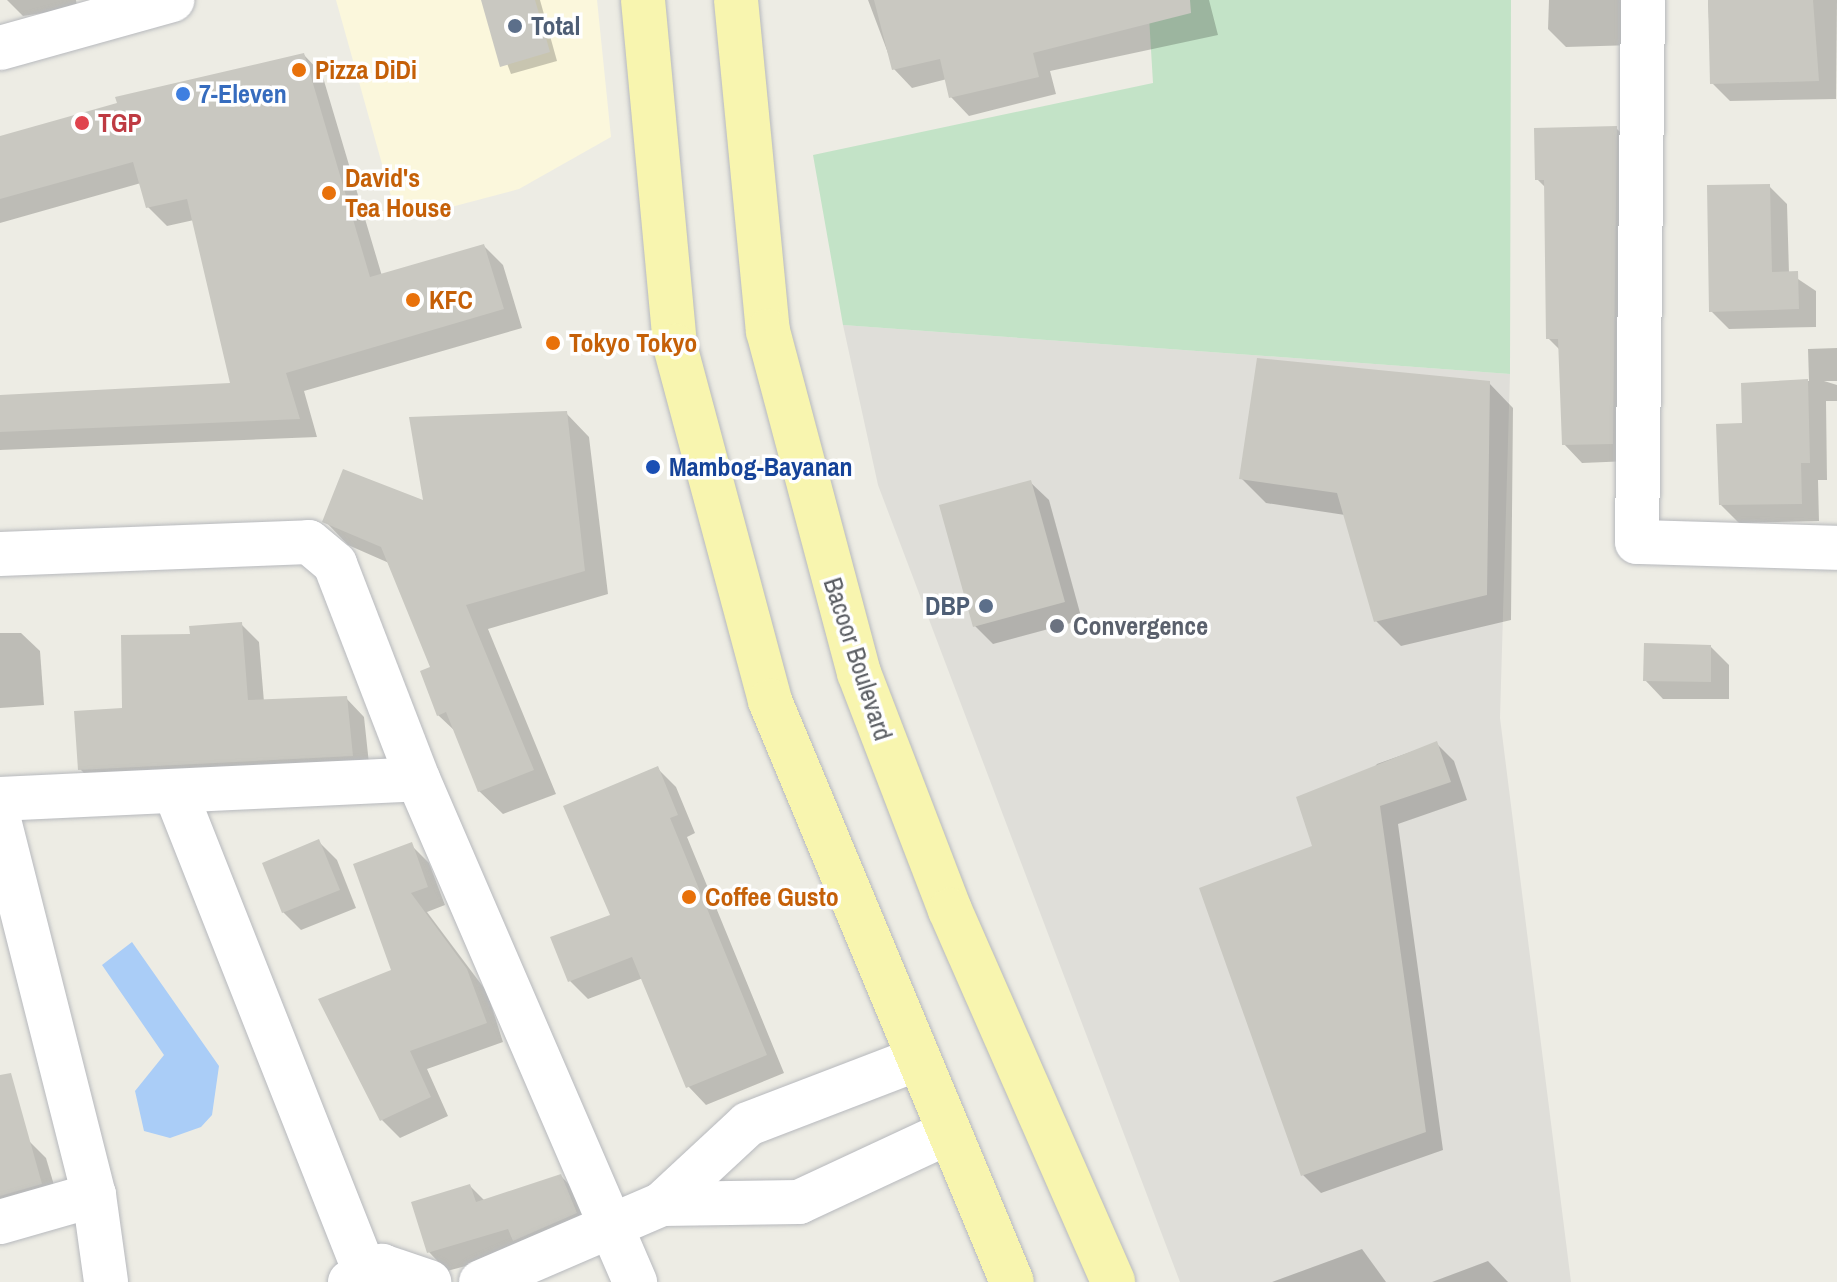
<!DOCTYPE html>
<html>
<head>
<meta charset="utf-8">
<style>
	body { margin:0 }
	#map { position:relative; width:1837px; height:1282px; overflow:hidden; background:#edece4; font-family:"Archivo Narrow",sans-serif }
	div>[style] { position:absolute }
	.commercial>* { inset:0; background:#fbf7dc }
	.industrial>* { inset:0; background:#dfded9 }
	.green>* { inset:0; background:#c3e3c7 }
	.water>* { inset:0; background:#aacdf7 }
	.shadow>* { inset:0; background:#0003 }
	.building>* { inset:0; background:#c9c8c1 }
	.roads { filter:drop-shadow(0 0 2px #b7b9bd) drop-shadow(0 0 2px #b7b9bd) }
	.street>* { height:44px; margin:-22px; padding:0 22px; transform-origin:22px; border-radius:22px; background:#fff }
	.secondary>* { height:44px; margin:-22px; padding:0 22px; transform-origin:22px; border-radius:22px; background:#fff }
	.primary>* { height:44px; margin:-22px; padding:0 22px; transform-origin:22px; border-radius:22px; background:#f8f5af }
	.dots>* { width:22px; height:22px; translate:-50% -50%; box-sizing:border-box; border:4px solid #fff; border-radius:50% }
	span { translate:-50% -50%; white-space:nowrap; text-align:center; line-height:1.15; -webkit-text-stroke:7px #fff; paint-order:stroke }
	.service-label { font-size:26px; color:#4e5e75; font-weight:700 }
	.left { translate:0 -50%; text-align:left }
	.right { translate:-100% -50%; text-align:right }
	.food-label { font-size:26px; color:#c56008; font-weight:700 }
	.shop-label { font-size:26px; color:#366cbe; font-weight:700 }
	.health-label { font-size:26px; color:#be3a42; font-weight:700 }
	.transit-label { font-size:26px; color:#164399; font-weight:700 }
	.worship-label { font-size:26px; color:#5b616d; font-weight:700 }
	.street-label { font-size:26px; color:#5c5f64 }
</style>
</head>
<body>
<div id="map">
	<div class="commercial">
		<div style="clip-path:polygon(336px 0,597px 0,611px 137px,519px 189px,398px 221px)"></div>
	</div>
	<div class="industrial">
		<div style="clip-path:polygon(843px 325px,1510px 374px,1500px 718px,1571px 1282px,1180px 1282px,878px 485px)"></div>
	</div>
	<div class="green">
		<div style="clip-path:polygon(1148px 0,1511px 0,1510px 374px,843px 325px,813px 155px,1153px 83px)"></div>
	</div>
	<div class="water">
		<div style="clip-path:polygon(132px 942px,219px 1066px,212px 1115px,201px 1127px,170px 1138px,144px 1131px,135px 1091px,164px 1055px,102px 965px)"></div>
	</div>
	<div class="shadow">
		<div style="clip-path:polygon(7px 0,76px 0,77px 8px,23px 16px)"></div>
		<div style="clip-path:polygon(483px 0,540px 0,557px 61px,511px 74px)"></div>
		<div style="clip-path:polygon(868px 0,1209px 0,1218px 35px,1050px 71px,1056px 94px,969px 116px,951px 97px,947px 79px,912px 88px,894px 69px)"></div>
		<div style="clip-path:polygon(1549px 0,1642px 0,1635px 45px,1566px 47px,1548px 29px)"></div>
		<div style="clip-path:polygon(1708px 0,1837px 0,1836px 99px,1730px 101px,1712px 83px)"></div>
		<div style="clip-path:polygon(304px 55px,322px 74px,382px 276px,484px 246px,503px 265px,522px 328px,304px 391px,317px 437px,0 450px,0 397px,233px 384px,194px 220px,167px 226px,148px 207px,141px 183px,0 223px,0 138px)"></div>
		<div style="clip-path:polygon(1616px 128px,1634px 146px,1630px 461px,1582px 463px,1564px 444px,1561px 351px,1548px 338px,1546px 188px,1537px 179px)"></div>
		<div style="clip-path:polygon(1769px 186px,1787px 204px,1789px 273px,1816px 291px,1816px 327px,1729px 329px,1711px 311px)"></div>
		<div style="clip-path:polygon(1837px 348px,1837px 381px,1824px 381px,1837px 385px,1837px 401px,1826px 401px,1827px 480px,1818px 480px,1819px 521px,1739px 523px,1721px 505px,1744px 425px,1743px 384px,1809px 381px,1808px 349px)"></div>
		<div style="clip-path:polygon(1489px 383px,1513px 408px,1511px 620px,1401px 646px,1376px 621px,1345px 515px,1266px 503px,1241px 478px)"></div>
		<div style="clip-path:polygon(566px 413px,589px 437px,608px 594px,488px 629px,556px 794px,503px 814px,479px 791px,456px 732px,438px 715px,432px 668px,389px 563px,348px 545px,325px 521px,425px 503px)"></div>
		<div style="clip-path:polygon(1030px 482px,1049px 500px,1082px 620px,993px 644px,975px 626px)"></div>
		<div style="clip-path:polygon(241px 624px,259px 642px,264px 702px,346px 698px,364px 717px,370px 773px,99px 788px,80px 769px,124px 710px)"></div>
		<div style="clip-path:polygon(0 633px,21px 633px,40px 651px,44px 705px,0 708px)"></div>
		<div style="clip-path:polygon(1711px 647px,1729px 665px,1729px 699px,1663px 699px,1645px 680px)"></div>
		<div style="clip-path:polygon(1436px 743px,1454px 761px,1467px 800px,1398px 824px,1443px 1150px,1321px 1193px,1303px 1175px,1314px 847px,1377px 764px)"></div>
		<div style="clip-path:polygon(658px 769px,676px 787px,695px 833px,687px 837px,784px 1073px,706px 1105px,688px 1086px,643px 978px,588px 999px,570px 981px,613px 916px)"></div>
		<div style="clip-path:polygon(319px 842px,337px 860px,356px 908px,301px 930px,283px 912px)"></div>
		<div style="clip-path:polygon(411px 845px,429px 863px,445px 905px,427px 912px,487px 992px,503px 1042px,427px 1069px,448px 1116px,400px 1138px,382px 1120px)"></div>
		<div style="clip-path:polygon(28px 1140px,46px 1158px,59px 1202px,0 1221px,0 1148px)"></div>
		<div style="clip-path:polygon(561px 1176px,579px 1195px,594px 1232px,447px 1271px,429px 1252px,470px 1186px,485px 1201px)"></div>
		<div style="clip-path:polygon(1362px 1249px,1386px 1282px,1272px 1282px)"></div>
		<div style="clip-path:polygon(1488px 1261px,1508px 1282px,1432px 1282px)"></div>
	</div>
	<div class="building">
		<div style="clip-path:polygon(481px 0,535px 0,550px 52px,500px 67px)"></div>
		<div style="clip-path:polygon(874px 0,1190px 0,1191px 13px,1033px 53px,1039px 77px,949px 98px,940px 59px,892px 70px)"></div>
		<div style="clip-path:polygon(1708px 0,1813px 0,1819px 81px,1710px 84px)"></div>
		<div style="clip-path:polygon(304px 53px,370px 277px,484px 244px,504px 309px,286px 373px,300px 419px,0 432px,0 395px,230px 383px,187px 199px,146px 208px,133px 162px,0 199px,0 136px,117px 103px,115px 97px)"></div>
		<div style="clip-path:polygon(1617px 126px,1613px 444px,1562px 445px,1558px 339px,1546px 339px,1544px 180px,1535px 180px,1534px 128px)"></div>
		<div style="clip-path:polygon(1770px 184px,1772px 272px,1798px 271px,1799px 309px,1709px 312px,1707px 185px)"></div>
		<div style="clip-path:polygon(1257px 358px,1490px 381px,1487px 595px,1374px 622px,1337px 493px,1239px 479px)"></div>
		<div style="clip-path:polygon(1808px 379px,1810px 463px,1801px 463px,1802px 504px,1719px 505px,1716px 424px,1742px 423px,1741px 383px)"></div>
		<div style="clip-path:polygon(567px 411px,585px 571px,466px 605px,534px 770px,478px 792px,446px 712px,437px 716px,420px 671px,430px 667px,381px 547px,322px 522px,343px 469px,423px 500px,409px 417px)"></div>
		<div style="clip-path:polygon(1031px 480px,1065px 602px,973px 627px,939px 505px)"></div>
		<div style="clip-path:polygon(242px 622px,248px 700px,347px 696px,353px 756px,78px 770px,74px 711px,122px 708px,121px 635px,190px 634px,189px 626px)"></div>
		<div style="clip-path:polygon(1644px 643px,1711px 645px,1711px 682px,1643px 681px)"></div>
		<div style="clip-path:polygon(1437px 741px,1451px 782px,1380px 806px,1426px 1132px,1301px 1176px,1199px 888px,1312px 846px,1296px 797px)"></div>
		<div style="clip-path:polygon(658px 766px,678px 815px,670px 818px,767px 1055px,686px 1088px,632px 957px,568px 982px,550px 937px,610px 915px,563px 806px)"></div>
		<div style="clip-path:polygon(319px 839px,340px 890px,282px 913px,262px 863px)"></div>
		<div style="clip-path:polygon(412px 842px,428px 887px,411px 893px,467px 969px,487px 1023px,410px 1051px,431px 1097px,380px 1121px,318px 999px,391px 970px,353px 864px)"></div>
		<div style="clip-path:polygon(11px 1073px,42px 1184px,0 1196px,0 1075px)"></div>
		<div style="clip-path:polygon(561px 1174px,577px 1213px,513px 1241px,508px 1229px,427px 1253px,411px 1202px,470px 1184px,476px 1202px)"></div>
	</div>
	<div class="roads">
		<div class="street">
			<div style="left:1643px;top:0;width:542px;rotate:90.63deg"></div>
			<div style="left:1637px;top:542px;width:200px;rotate:1.7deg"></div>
			<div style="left:0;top:554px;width:309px;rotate:-2.2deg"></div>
			<div style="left:309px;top:542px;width:34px;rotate:40deg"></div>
			<div style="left:335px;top:564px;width:230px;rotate:68.9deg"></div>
			<div style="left:418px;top:779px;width:548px;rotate:66.66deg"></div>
			<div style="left:176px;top:794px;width:514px;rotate:68.43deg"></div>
			<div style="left:0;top:799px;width:418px;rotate:-2.7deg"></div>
			<div style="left:0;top:824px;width:383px;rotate:75.8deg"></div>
			<div style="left:94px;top:1195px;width:88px;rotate:82.1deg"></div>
			<div style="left:662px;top:1204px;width:137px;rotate:-0.8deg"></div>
			<div style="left:799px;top:1202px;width:163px;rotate:-25deg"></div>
			<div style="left:0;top:1222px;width:98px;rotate:-16deg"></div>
			<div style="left:350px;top:1282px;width:36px;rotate:-27deg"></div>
			<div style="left:382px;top:1266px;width:50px;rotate:18.8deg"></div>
			<div style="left:481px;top:1282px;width:197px;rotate:-23.3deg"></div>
			<div style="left:662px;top:1204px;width:117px;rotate:-42.9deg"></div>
			<div style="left:748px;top:1124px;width:179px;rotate:-21deg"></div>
		</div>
		<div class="secondary">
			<div style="left:0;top:48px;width:179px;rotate:-15.6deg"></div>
		</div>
		<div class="primary">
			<div style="left:643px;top:0;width:347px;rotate:84.7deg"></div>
			<div style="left:675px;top:346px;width:367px;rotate:75deg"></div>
			<div style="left:770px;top:701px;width:629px;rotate:67.39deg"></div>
			<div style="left:736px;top:0;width:333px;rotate:84.5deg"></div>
			<div style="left:768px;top:331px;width:354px;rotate:75.1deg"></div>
			<div style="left:859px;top:673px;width:254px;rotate:69deg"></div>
			<div style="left:950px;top:910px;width:406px;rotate:66.3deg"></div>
		</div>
	</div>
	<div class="dots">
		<div style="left:515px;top:26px;background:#5c6f8a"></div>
		<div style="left:299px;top:70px;background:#e8710a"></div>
		<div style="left:183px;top:94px;background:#3f7fe0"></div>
		<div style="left:82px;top:123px;background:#e0444e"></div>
		<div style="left:329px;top:193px;background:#e8710a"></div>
		<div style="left:413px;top:300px;background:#e8710a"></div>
		<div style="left:553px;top:343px;background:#e8710a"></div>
		<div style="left:653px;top:467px;background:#1a4fb4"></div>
		<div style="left:986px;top:606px;background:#5c6f8a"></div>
		<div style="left:1057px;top:626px;background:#6b7280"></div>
		<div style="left:689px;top:897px;background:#e8710a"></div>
	</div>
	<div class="service-label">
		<span class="left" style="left:531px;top:26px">Total</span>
		<span class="right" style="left:970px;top:606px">DBP</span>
	</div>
	<div class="food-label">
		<span class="left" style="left:315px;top:70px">Pizza DiDi</span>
		<span class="left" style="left:345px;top:193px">David's<br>Tea House</span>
		<span class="left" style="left:429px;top:300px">KFC</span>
		<span class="left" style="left:569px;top:343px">Tokyo Tokyo</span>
		<span class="left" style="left:705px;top:897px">Coffee Gusto</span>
	</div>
	<div class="shop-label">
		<span class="left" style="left:199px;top:94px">7-Eleven</span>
	</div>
	<div class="health-label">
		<span class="left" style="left:98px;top:123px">TGP</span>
	</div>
	<div class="transit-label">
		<span class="left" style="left:669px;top:467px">Mambog-Bayanan</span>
	</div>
	<div class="worship-label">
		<span class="left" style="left:1073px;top:626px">Convergence</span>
	</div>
	<div class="street-label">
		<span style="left:858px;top:659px;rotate:72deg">Bacoor Boulevard</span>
	</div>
</div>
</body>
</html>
